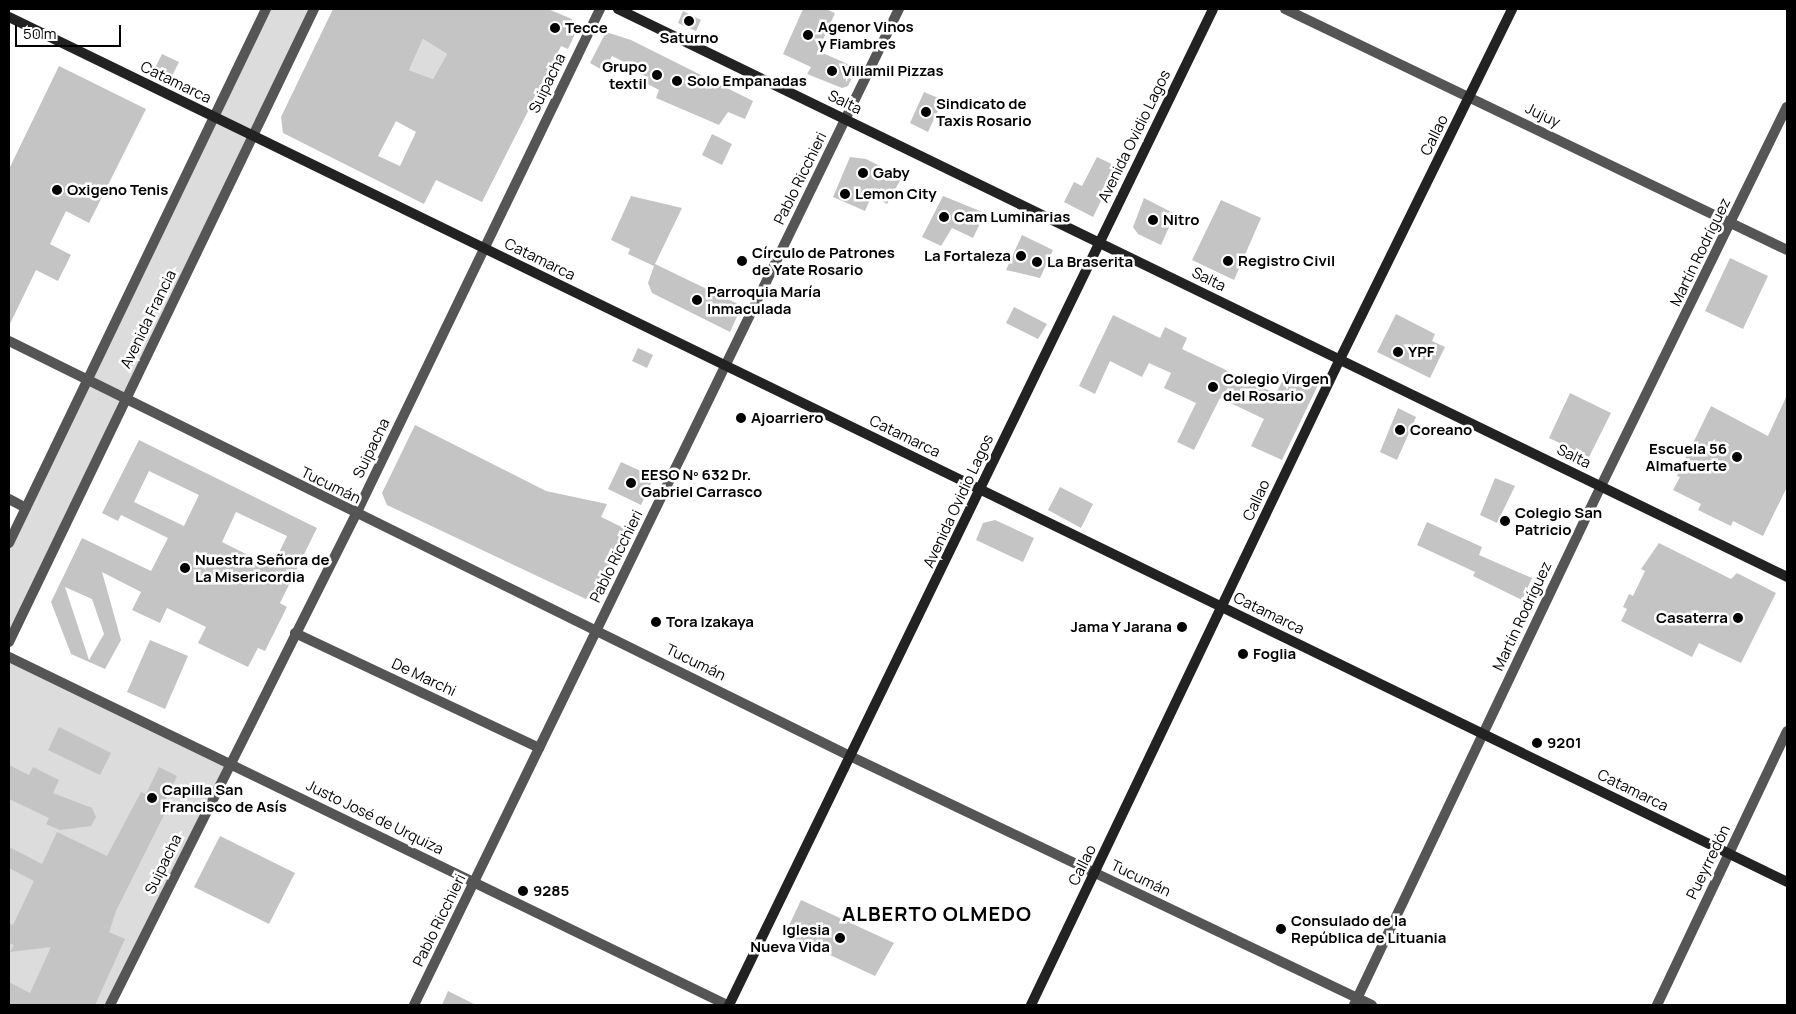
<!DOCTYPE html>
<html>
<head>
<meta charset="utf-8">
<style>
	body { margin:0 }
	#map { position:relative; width:1796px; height:1014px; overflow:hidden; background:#fff; font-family:Manrope,sans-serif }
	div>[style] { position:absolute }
	.green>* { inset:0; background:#dcdcdc }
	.building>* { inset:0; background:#c4c4c4 }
	.minor>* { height:10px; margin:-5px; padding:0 5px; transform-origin:5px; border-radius:5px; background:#555 }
	.tertiary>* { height:10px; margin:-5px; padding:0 5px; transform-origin:5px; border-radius:5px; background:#555 }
	.secondary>* { height:10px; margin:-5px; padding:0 5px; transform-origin:5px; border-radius:5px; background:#222 }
	.dots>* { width:14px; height:14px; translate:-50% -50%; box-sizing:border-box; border:2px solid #fff; border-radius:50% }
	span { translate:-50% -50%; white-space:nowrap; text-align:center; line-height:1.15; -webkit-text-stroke:5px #fff; paint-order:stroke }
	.poi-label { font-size:15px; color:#000; font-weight:700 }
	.left { translate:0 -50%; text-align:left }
	.right { translate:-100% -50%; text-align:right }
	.street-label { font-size:15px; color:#000 }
	.district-label { font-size:20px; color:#000; font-weight:700; letter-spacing:1px }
	.frame { position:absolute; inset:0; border:10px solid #000; pointer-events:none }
	.scale { position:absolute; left:15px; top:25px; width:106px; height:22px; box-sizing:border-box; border:2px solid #000; border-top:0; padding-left:6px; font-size:15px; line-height:18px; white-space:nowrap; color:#000; -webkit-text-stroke:4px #fff; paint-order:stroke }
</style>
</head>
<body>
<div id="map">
	<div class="green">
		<div style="clip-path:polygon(266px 9px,314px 9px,9px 642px,9px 543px)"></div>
		<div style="clip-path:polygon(423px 39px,447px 54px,433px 79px,409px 70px)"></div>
		<div style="clip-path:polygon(9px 657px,230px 763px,110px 1005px,9px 1005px)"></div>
	</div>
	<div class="building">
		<div style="clip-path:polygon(evenodd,333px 9px,548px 9px,572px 19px,575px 34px,568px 49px,561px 46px,482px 202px,436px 180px,424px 204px,283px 133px,281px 117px,333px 9px,423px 39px,447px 54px,433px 79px,409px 70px,423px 39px,333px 9px,396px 121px,416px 132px,400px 166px,378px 156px,396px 121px)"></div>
		<div style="clip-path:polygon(803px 9px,826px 9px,835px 13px,818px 51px,857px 68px,848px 86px,842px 88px,807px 74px,811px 67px,783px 54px)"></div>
		<div style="clip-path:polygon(683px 11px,701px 20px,696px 31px,678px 23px)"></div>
		<div style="clip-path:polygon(606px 32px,631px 40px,753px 101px,745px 119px,728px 112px,719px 125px,656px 98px,659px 90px,644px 82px,647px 77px,629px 68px,630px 65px,612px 56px,604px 71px,590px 63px)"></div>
		<div style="clip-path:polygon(162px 54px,179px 62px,171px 78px,154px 70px)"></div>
		<div style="clip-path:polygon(59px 66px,146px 109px,89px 223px,66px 211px,50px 244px,71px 255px,58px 281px,36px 270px,9px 326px,9px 169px)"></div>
		<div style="clip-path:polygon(924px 92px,943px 100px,928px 132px,910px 123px)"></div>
		<div style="clip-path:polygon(712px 134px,732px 144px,722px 165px,702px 155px)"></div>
		<div style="clip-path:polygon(850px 157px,866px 159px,902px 177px,887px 204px,872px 195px,865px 211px,833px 197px)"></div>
		<div style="clip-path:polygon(1097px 157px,1118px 167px,1093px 217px,1064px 202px,1074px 182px,1082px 186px)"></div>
		<div style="clip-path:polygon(631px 196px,682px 208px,655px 264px,742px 306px,730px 332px,652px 293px,648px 283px,654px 266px,628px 254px,630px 249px,611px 240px)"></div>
		<div style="clip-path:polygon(943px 196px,985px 213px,973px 238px,952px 228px,941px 246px,922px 237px)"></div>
		<div style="clip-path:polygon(1144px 198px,1175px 214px,1161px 245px,1138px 234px,1133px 227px)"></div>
		<div style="clip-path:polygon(1221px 200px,1261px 218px,1234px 280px,1192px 260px)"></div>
		<div style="clip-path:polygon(1022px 235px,1053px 250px,1040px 278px,1006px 270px)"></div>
		<div style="clip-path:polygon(1730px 258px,1768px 276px,1743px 329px,1705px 311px)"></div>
		<div style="clip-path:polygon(1014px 307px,1047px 324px,1038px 339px,1006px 323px)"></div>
		<div style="clip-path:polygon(1396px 314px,1435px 334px,1432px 341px,1445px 347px,1430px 378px,1377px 352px)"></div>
		<div style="clip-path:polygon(1113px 315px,1160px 338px,1165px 327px,1187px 338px,1182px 349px,1276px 394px,1287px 371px,1318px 385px,1282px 460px,1251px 446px,1264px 419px,1220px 398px,1194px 450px,1177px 442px,1196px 403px,1164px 388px,1171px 373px,1149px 363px,1142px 377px,1110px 361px,1095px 394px,1079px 386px)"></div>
		<div style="clip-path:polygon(638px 348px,653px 355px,647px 368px,632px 361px)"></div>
		<div style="clip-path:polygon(1570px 393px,1611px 413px,1589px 457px,1549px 438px)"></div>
		<div style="clip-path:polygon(1787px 395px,1787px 487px,1763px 536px,1733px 521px,1731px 526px,1698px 510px,1701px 504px,1673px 490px,1680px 477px,1677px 476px,1711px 406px,1768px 436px)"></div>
		<div style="clip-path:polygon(1398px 408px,1416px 417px,1397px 460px,1380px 452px)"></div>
		<div style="clip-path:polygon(415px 425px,546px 491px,607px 504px,601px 517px,630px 531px,600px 595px,588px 600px,387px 505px,382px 493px)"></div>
		<div style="clip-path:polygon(evenodd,139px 440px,317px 528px,280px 603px,287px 607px,265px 651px,258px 648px,248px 667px,198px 643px,206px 627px,167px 608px,160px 623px,132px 610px,141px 592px,102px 572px,121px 640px,105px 669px,71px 654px,51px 602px,82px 538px,151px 571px,168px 538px,121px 515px,118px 521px,102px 513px,139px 440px,149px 471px,199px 495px,184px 526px,134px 502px,149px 471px,139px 440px,236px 512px,287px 536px,272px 567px,222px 542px,236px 512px,139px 440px,65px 587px,92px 599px,104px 634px,89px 660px,65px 587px)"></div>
		<div style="clip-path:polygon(621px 462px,654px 477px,641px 505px,608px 489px)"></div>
		<div style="clip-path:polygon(1495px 478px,1515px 486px,1497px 523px,1480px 515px)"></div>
		<div style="clip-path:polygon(1060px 487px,1093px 504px,1081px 528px,1048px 510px)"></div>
		<div style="clip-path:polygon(995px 520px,1034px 538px,1023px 562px,976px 540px,983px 523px)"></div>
		<div style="clip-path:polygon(1427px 522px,1482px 547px,1479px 555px,1532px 578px,1522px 600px,1473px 576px,1475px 572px,1417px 545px)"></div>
		<div style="clip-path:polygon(1659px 543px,1731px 579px,1737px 573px,1776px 593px,1741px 663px,1699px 643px,1692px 657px,1621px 621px,1627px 609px,1623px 607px,1629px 594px,1633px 596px,1645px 571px,1641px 569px)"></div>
		<div style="clip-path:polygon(150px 640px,188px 656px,165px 709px,127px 692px)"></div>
		<div style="clip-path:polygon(59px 727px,111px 753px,100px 775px,48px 750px)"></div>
		<div style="clip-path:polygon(9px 765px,29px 775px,33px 767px,59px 780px,53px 793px,92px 808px,96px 817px,91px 826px,60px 830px,46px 824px,49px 818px,9px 799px)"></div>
		<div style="clip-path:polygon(159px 767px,177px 776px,164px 803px,169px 805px,116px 911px,109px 932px,125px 939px,95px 1005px,9px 1005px,9px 982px,30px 993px,51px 947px,10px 952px,14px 945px,9px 943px,9px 923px,13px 925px,34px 881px,9px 868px,9px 847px,42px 864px,57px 832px,107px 856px,141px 792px,146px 794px)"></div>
		<div style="clip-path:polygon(220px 836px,295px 873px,269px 924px,194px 887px)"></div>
		<div style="clip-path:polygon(801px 900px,894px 943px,875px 976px,785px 934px)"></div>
		<div style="clip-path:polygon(448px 991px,476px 1005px,442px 1005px)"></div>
	</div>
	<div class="minor">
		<div style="left:1285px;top:9px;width:557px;rotate:25.64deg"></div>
		<div style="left:9px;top:341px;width:940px;rotate:26.27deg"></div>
		<div style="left:852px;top:757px;width:576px;rotate:25.5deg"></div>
		<div style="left:9px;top:499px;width:19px;rotate:28deg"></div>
		<div style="left:295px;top:633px;width:270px;rotate:25.2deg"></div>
		<div style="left:9px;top:657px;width:798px;rotate:25.86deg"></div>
		<div style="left:110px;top:1005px;width:549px;rotate:-63.39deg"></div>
		<div style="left:356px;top:514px;width:561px;rotate:-64.21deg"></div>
		<div style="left:414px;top:1005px;width:1108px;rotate:-64.04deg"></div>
		<div style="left:1354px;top:1005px;width:575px;rotate:-64.55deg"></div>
		<div style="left:1601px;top:486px;width:422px;rotate:-63.9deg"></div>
		<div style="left:1657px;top:1005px;width:303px;rotate:-64.6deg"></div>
	</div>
	<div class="tertiary">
		<div style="left:9px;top:543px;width:593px;rotate:-64.3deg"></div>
		<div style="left:9px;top:642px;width:703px;rotate:-64.27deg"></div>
	</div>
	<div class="secondary">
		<div style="left:618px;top:9px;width:1300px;rotate:25.91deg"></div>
		<div style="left:9px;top:17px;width:1977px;rotate:25.94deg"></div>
		<div style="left:729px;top:1005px;width:1107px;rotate:-64.08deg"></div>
		<div style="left:1031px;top:1005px;width:716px;rotate:-64.44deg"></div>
		<div style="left:1340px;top:359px;width:390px;rotate:-63.8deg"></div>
	</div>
	<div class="dots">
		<div style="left:689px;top:21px;background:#000"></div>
		<div style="left:555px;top:28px;background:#000"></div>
		<div style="left:808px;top:35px;background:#000"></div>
		<div style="left:832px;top:71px;background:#000"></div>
		<div style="left:657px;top:75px;background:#000"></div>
		<div style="left:677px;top:81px;background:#000"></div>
		<div style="left:926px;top:112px;background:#000"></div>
		<div style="left:863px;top:173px;background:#000"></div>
		<div style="left:57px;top:190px;background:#000"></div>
		<div style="left:845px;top:194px;background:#000"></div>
		<div style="left:944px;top:217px;background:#000"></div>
		<div style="left:1153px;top:220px;background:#000"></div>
		<div style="left:1021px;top:256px;background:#000"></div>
		<div style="left:742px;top:261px;background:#000"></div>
		<div style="left:1228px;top:261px;background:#000"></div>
		<div style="left:1037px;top:262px;background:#000"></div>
		<div style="left:697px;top:300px;background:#000"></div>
		<div style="left:1398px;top:352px;background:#000"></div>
		<div style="left:1213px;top:387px;background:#000"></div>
		<div style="left:741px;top:418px;background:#000"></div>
		<div style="left:1400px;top:430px;background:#000"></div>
		<div style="left:1737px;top:457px;background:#000"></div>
		<div style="left:631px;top:483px;background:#000"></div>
		<div style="left:1505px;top:521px;background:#000"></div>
		<div style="left:185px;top:568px;background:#000"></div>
		<div style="left:1738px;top:618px;background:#000"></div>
		<div style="left:656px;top:622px;background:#000"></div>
		<div style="left:1182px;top:627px;background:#000"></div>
		<div style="left:1243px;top:654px;background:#000"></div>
		<div style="left:1537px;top:743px;background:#000"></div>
		<div style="left:152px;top:798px;background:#000"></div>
		<div style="left:523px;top:891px;background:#000"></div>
		<div style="left:1281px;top:929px;background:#000"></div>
		<div style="left:840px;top:938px;background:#000"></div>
	</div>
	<div class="poi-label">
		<span class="left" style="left:818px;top:35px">Agenor Vinos<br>y Fiambres</span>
		<span class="left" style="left:565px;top:28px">Tecce</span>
		<span style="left:689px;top:38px">Saturno</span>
		<span class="right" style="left:647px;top:75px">Grupo<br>textil</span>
		<span class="left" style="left:842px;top:71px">Villamil Pizzas</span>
		<span class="left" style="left:687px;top:81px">Solo Empanadas</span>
		<span class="left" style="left:936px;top:112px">Sindicato de<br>Taxis Rosario</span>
		<span class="left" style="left:873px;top:173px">Gaby</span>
		<span class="left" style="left:67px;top:190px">Oxigeno Tenis</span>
		<span class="left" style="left:855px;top:194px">Lemon City</span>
		<span class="left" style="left:954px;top:217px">Cam Luminarias</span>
		<span class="left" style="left:1163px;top:220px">Nitro</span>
		<span class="left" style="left:752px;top:261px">Círculo de Patrones<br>de Yate Rosario</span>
		<span class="right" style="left:1011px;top:256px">La Fortaleza</span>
		<span class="left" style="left:1238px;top:261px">Registro Civil</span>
		<span class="left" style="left:1047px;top:262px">La Braserita</span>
		<span class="left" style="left:707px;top:300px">Parroquia María<br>Inmaculada</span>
		<span class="left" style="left:1408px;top:352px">YPF</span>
		<span class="left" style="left:1223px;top:387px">Colegio Virgen<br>del Rosario</span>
		<span class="left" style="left:751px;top:418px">Ajoarriero</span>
		<span class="left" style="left:1410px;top:430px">Coreano</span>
		<span class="right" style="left:1727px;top:457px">Escuela 56<br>Almafuerte</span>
		<span class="left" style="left:641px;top:483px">EESO Nº 632 Dr.<br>Gabriel Carrasco</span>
		<span class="left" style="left:1515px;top:521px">Colegio San<br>Patricio</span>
		<span class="left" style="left:195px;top:568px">Nuestra Señora de<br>La Misericordia</span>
		<span class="right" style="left:1728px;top:618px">Casaterra</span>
		<span class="left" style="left:666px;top:622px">Tora Izakaya</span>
		<span class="right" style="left:1172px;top:627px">Jama Y Jarana</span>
		<span class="left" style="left:1253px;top:654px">Foglia</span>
		<span class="left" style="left:1547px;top:743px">9201</span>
		<span class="left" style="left:162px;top:798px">Capilla San<br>Francisco de Asís</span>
		<span class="left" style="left:533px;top:891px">9285</span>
		<span class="left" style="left:1291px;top:929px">Consulado de la<br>República de Lituania</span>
		<span class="right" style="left:830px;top:938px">Iglesia<br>Nueva Vida</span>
	</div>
	<div class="street-label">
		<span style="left:176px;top:82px;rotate:26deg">Catamarca</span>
		<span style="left:547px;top:83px;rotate:-64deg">Suipacha</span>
		<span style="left:845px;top:102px;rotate:26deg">Salta</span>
		<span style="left:1543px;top:115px;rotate:26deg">Jujuy</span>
		<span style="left:1434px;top:135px;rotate:-64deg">Callao</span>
		<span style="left:1134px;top:136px;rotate:-64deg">Avenida Ovidio Lagos</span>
		<span style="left:800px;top:178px;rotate:-64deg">Pablo Ricchieri</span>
		<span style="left:1700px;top:252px;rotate:-64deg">Martín Rodríguez</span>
		<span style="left:540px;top:259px;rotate:26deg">Catamarca</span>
		<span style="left:1209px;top:279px;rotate:26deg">Salta</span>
		<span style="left:148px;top:319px;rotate:-64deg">Avenida Francia</span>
		<span style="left:905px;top:436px;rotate:26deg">Catamarca</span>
		<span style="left:371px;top:448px;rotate:-64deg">Suipacha</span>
		<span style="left:1574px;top:456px;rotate:26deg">Salta</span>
		<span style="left:331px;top:485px;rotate:26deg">Tucumán</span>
		<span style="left:1256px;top:500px;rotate:-65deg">Callao</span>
		<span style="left:958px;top:501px;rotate:-65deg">Avenida Ovidio Lagos</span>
		<span style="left:616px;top:556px;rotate:-64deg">Pablo Ricchieri</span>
		<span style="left:1269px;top:613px;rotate:26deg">Catamarca</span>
		<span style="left:1522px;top:616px;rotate:-65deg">Martín Rodríguez</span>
		<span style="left:696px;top:662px;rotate:26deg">Tucumán</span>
		<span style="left:424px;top:677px;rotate:25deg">De Marchi</span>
		<span style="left:1633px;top:790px;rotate:26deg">Catamarca</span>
		<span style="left:375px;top:817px;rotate:26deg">Justo José de Urquiza</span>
		<span style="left:1708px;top:862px;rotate:-64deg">Pueyrredón</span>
		<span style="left:163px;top:864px;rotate:-64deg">Suipacha</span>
		<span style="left:1082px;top:865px;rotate:-64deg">Callao</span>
		<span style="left:1141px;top:878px;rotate:26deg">Tucumán</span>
		<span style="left:439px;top:920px;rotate:-64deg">Pablo Ricchieri</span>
	</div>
	<div class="district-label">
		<span style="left:937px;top:913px">ALBERTO OLMEDO</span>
	</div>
	<div class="frame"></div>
	<div class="scale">50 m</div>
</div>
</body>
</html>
